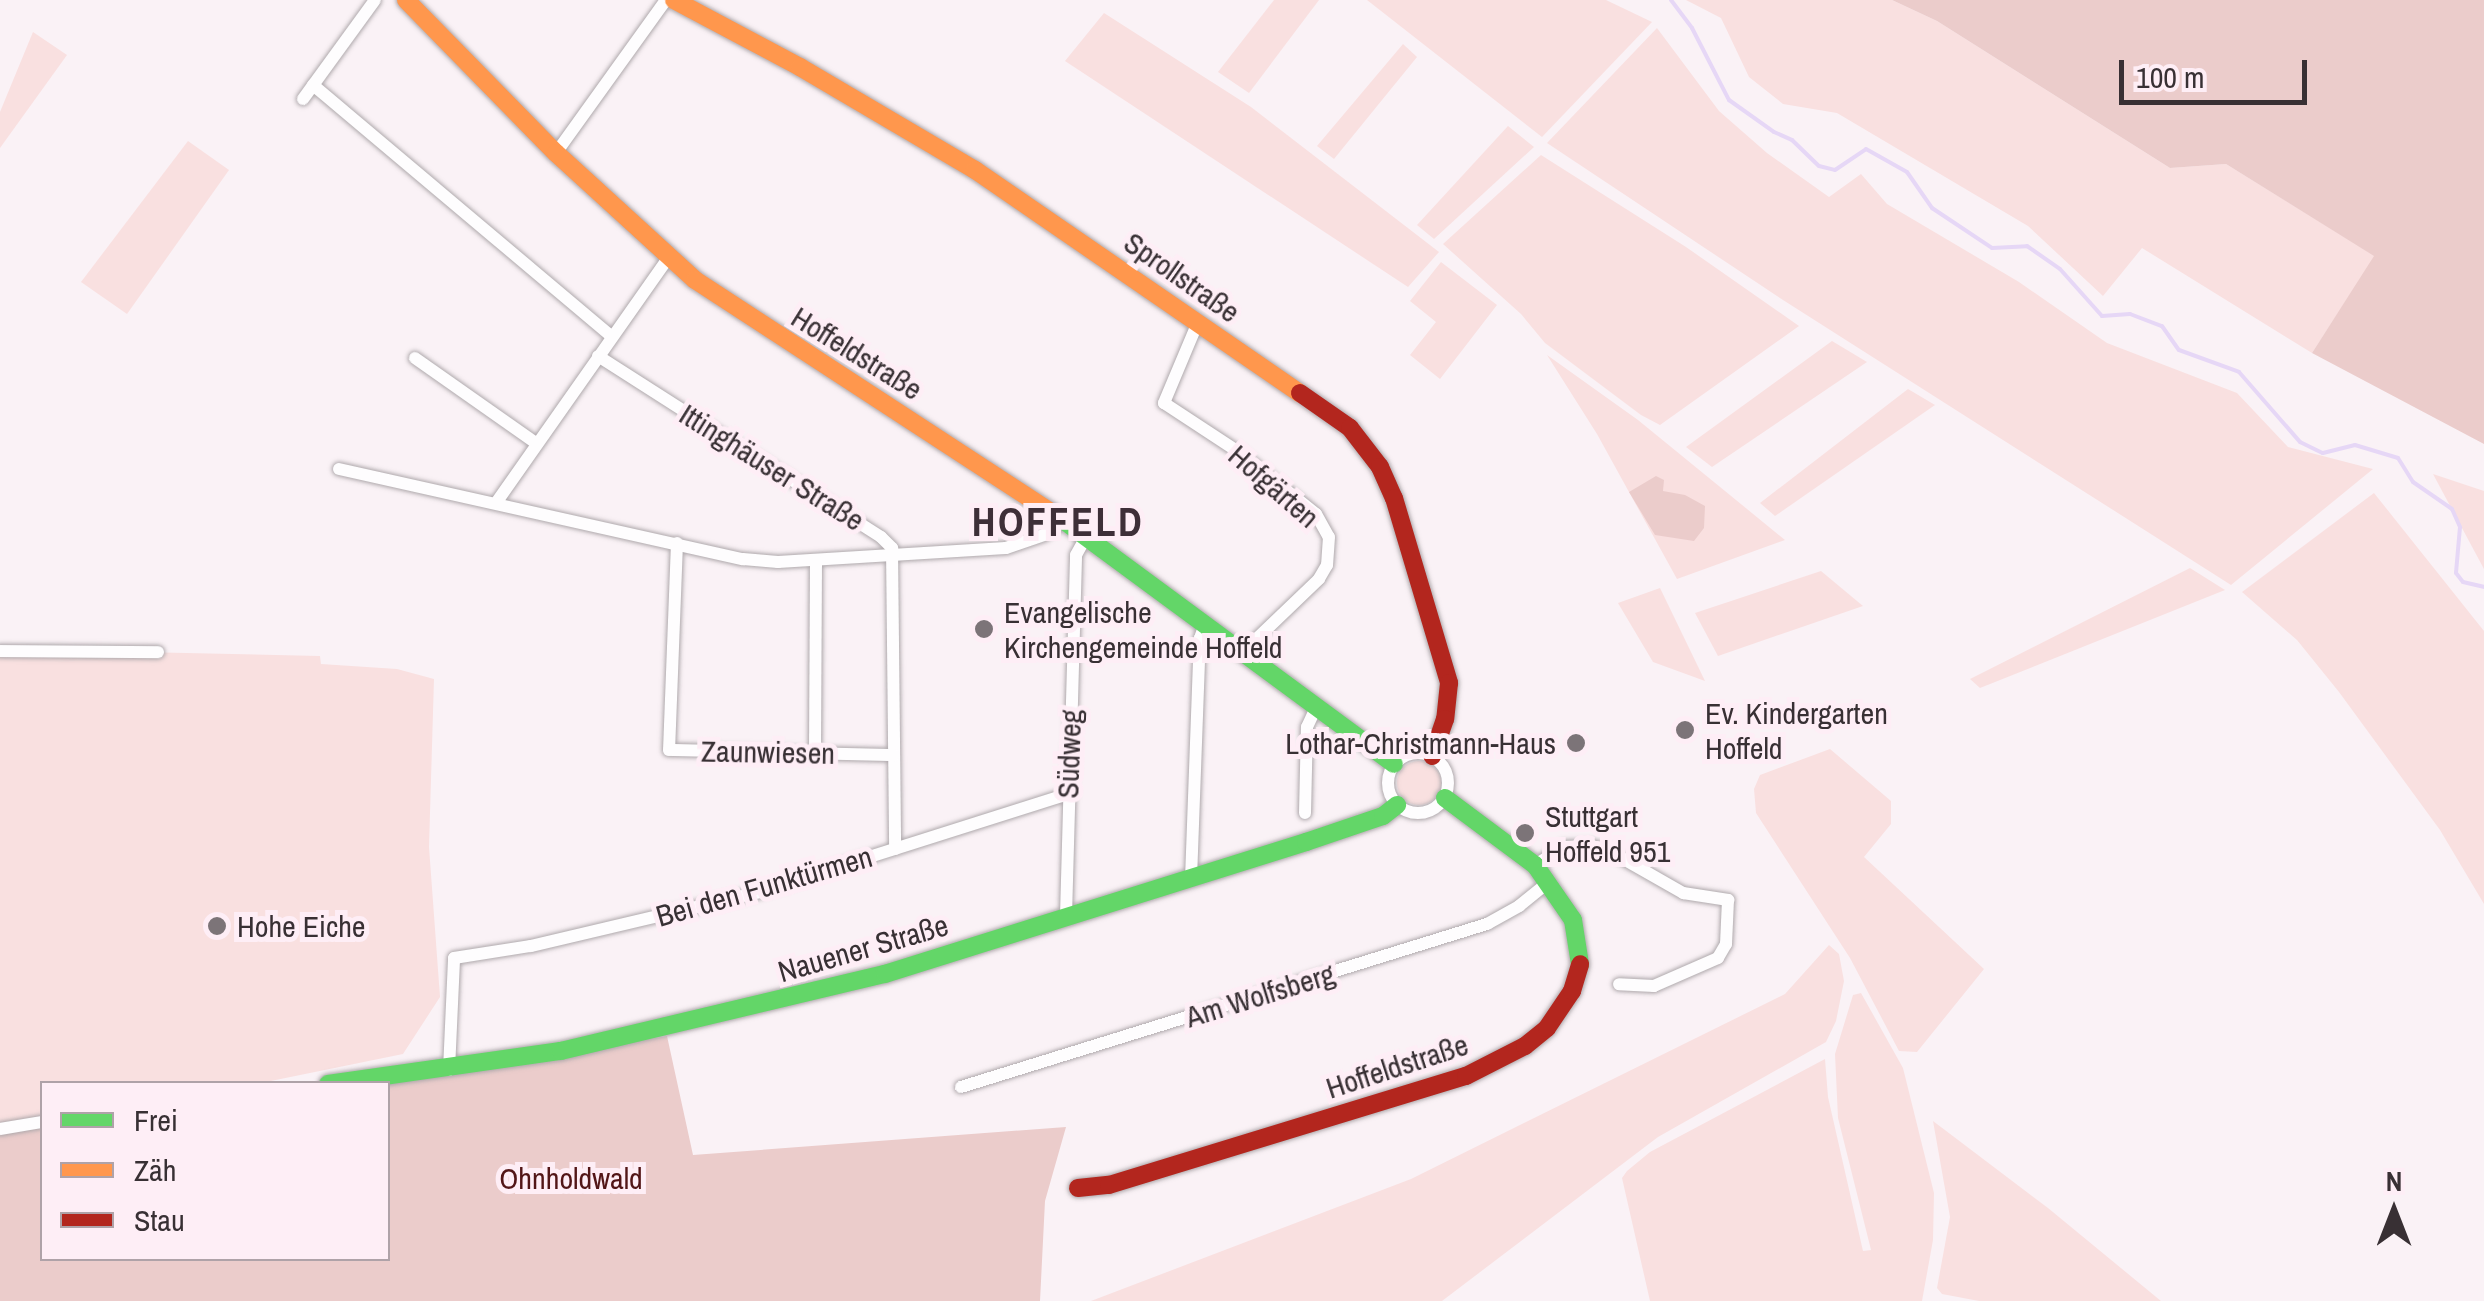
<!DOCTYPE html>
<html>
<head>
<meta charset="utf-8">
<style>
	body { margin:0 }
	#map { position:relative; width:2484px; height:1301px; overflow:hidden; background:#faf2f6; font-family:"Archivo Narrow",sans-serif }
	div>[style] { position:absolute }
	.green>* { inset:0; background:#f9e0e0 }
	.round { border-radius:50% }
	.forest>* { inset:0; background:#ebcccb }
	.stream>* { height:4px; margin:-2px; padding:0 2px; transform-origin:2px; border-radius:2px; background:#e6d7f6 }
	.roads { filter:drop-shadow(0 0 2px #afa9ac) drop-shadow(0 0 2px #afa9ac) }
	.street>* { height:12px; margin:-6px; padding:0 6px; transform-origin:6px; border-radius:6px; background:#fefdfe }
	.street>.ring { margin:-6px; padding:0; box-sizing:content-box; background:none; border:12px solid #fefdfe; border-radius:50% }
	.fast>* { height:18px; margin:-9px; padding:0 9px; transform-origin:9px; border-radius:9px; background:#63d668 }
	.slow>* { height:18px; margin:-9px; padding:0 9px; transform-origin:9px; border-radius:9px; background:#ff974d }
	.jam>* { height:18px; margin:-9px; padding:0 9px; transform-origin:9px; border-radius:9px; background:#b3261e }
	.dots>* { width:28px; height:28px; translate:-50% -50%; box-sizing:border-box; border:5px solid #feeef6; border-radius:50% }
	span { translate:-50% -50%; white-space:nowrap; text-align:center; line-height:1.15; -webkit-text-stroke:10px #feeef6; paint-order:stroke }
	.street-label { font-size:30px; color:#383034 }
	.poi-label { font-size:30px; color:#383034 }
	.left { translate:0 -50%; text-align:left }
	.right { translate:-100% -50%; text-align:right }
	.park-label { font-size:30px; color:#521617 }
	.district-label { font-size:40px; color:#3e2f38; font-weight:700; letter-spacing:2.5px }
	.legend { position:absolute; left:40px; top:1081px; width:350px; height:180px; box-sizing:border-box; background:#feeef6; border:2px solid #afa2a8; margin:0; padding:12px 18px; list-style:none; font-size:30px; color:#383034 }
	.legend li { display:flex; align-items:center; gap:20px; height:50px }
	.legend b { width:50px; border:2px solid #afa2a8 }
	.north { position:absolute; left:2344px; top:1161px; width:100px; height:100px; -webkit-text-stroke:8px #feeef6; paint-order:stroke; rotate:0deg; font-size:28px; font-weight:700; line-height:40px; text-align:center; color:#383034 }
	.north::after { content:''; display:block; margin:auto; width:35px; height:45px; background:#383034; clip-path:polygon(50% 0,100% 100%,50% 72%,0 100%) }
	.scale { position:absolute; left:2119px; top:60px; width:188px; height:45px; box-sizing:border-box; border:5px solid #383034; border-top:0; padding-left:12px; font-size:30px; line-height:35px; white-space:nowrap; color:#383034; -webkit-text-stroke:8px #feeef6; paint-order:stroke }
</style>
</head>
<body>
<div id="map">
	<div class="green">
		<div style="clip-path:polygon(1274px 0,1319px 0,1249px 93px,1218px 72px)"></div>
		<div style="clip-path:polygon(1367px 0,1606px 0,1652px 22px,1542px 137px)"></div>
		<div style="clip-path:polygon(1686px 0,1892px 0,1937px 21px,2170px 168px,2226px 164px,2375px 256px,2312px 353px,2142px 248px,2103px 296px,2028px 226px,1837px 113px,1783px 104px,1749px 77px,1721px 18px)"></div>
		<div style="clip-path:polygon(1104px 13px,1251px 107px,1439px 252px,1408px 287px,1065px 61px)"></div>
		<div style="clip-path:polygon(1657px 28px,1719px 111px,1767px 153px,1829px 197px,1861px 174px,1887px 204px,2019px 282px,2107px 343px,2237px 393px,2288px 447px,2373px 469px,2231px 585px,1783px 300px,1547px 143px)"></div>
		<div style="clip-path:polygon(33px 32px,67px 55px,0 148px,0 112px)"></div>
		<div style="clip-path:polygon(1403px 44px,1417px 57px,1334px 159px,1317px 146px)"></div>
		<div style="clip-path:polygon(1508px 126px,1534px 147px,1434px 239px,1417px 225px)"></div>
		<div style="clip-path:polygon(188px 141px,229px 170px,127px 314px,81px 282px)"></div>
		<div style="clip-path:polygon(1541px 155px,1686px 247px,1799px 326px,1660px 425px,1641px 415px,1545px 343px,1521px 314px,1443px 244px)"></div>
		<div style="clip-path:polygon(1441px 262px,1497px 305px,1440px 379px,1410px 355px,1436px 322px,1410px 301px)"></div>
		<div style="clip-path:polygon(1832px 341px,1867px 362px,1712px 467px,1686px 447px)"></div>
		<div style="clip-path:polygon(1547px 355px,1638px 420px,1785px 540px,1677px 579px,1597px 434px)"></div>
		<div style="clip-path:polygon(1908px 389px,1935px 405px,1775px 516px,1760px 503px)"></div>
		<div style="clip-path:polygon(2433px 474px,2484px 491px,2484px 569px)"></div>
		<div style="clip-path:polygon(2374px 493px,2484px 631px,2484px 904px,2440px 830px,2339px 692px,2297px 640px,2242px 592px)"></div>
		<div style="clip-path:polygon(2190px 568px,2225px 590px,1980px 688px,1970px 679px)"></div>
		<div style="clip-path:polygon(1821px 571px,1863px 606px,1718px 656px,1695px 613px)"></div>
		<div style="clip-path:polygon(1660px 588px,1705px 681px,1653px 662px,1618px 603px)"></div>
		<div style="clip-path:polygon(0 649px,320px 656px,321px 664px,397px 669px,434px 679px,429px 847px,440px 997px,403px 1054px,261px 1083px,42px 1084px,42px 1117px,0 1123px)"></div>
		<div style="clip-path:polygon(1830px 749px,1891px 801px,1891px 824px,1864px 857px,1984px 969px,1917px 1052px,1899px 1051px,1850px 958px,1756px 813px,1754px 789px,1760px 775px)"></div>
		<div class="round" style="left:1397px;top:761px;width:44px;height:44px"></div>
		<div style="clip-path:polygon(1829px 945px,1839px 954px,1844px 981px,1836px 1021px,1826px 1042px,1658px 1137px,1442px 1301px,1091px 1301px,1411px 1179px,1785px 994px)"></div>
		<div style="clip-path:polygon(1861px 993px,1903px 1068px,1934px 1193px,1933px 1240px,1922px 1301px,1650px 1301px,1622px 1178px,1627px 1171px,1650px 1152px,1825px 1059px,1828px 1097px,1863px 1251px,1871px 1250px,1838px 1118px,1835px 1054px,1853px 995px)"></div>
		<div style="clip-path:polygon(1933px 1121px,2048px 1208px,2161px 1301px,1979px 1301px,1942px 1294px,1937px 1288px,1950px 1217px)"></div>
	</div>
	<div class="forest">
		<div style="clip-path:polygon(1892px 0,2484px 0,2484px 444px,2312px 353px,2374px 256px,2226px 164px,2170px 168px,1937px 21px)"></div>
		<div style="clip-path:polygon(1656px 476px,1664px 480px,1663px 491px,1685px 495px,1705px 506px,1704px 528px,1694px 541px,1655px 535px,1629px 492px)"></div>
		<div style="clip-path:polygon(667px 1036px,693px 1155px,1066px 1127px,1045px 1201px,1040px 1301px,0 1301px,0 1133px,42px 1128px,42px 1258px,388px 1258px,388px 1084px)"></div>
	</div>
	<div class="stream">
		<div style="left:1671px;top:0;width:35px;rotate:53deg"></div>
		<div style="left:1692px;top:28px;width:81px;rotate:62.8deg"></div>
		<div style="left:1729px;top:100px;width:55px;rotate:35.4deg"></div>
		<div style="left:1774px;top:132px;width:20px;rotate:24deg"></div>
		<div style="left:1792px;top:140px;width:37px;rotate:44deg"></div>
		<div style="left:1819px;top:166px;width:16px;rotate:14deg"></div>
		<div style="left:1835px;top:170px;width:37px;rotate:-34deg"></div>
		<div style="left:1866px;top:149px;width:47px;rotate:29.3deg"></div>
		<div style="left:1907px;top:172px;width:44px;rotate:55.2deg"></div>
		<div style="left:1932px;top:208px;width:72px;rotate:33.7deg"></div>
		<div style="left:1992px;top:248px;width:35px;rotate:-3deg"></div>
		<div style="left:2027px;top:246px;width:40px;rotate:34.9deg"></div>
		<div style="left:2060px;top:269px;width:63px;rotate:48.2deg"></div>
		<div style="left:2102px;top:316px;width:28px;rotate:-4deg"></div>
		<div style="left:2130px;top:314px;width:34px;rotate:21deg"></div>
		<div style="left:2162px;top:326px;width:29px;rotate:55deg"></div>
		<div style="left:2179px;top:350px;width:64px;rotate:20.1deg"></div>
		<div style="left:2239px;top:372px;width:93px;rotate:48.9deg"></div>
		<div style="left:2300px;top:442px;width:25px;rotate:26deg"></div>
		<div style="left:2323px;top:453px;width:33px;rotate:-14deg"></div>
		<div style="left:2355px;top:445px;width:45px;rotate:16.8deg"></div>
		<div style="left:2398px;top:458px;width:28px;rotate:58deg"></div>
		<div style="left:2413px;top:482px;width:47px;rotate:34.7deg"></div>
		<div style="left:2452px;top:509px;width:20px;rotate:66deg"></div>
		<div style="left:2460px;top:527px;width:46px;rotate:95deg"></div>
		<div style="left:2456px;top:573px;width:11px;rotate:52deg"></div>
		<div style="left:2463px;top:582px;width:22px;rotate:13deg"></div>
	</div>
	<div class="roads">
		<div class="street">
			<div style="left:313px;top:85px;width:391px;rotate:40.1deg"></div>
			<div style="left:303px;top:99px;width:122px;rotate:-54deg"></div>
			<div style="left:556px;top:153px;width:188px;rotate:-54.3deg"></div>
			<div style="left:1198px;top:322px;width:88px;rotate:112.8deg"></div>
			<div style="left:1164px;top:403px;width:87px;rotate:33.3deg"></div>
			<div style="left:1237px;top:451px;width:101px;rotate:38.6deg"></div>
			<div style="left:1316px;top:514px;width:26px;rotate:61deg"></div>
			<div style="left:1329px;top:537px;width:28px;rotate:94deg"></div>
			<div style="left:1327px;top:565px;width:16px;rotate:120deg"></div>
			<div style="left:1319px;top:579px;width:105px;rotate:136.2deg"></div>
			<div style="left:598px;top:356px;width:336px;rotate:32.6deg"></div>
			<div style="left:881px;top:537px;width:16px;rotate:45deg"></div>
			<div style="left:892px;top:548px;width:301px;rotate:89.4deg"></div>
			<div style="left:415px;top:358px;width:148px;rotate:35.1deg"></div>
			<div style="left:339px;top:469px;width:414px;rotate:12.6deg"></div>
			<div style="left:743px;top:559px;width:35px;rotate:5deg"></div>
			<div style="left:778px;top:562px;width:228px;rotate:-3.5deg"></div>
			<div style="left:1006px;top:548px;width:40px;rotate:-18.9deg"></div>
			<div style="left:1044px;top:535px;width:26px;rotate:-36deg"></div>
			<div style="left:496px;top:503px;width:299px;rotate:-54.9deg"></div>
			<div style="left:677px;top:543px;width:207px;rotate:92.2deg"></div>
			<div style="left:669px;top:750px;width:225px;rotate:1.3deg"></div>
			<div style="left:0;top:651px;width:158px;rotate:0.4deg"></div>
			<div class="ring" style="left:1388px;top:753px;width:48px;height:48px"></div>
			<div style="left:815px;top:753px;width:192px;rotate:-89.7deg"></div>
			<div style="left:1305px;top:813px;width:86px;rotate:-88.7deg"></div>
			<div style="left:1307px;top:727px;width:21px;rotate:-65deg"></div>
			<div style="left:1535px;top:865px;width:34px;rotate:-32deg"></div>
			<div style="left:1564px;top:847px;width:28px;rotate:-2deg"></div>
			<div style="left:1592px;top:846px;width:22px;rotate:18deg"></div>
			<div style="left:1613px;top:853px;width:81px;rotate:29.7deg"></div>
			<div style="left:1683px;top:893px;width:46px;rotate:8.8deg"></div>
			<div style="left:1728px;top:900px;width:44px;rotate:92.6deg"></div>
			<div style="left:1726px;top:944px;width:16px;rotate:120deg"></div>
			<div style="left:1718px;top:958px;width:70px;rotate:156.4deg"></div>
			<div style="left:1654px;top:986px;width:35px;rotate:-177deg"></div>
			<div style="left:1191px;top:879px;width:241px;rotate:-87.9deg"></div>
			<div style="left:1200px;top:638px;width:15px;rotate:-70deg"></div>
			<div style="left:1066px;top:916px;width:361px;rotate:-88.4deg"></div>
			<div style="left:1076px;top:555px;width:23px;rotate:-61deg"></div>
			<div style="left:449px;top:1070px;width:112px;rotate:-87.4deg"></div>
			<div style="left:454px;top:958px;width:78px;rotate:-8.9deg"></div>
			<div style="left:531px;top:946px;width:234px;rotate:-13.3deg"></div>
			<div style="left:759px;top:892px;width:324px;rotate:-17.6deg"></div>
			<div style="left:961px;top:1087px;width:551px;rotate:-17.22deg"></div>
			<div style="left:1487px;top:924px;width:37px;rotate:-29deg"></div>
			<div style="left:1519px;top:906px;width:38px;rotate:-39deg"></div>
			<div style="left:0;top:1129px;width:43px;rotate:-9.5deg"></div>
		</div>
		<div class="fast">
			<div style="left:1059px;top:517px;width:416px;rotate:36.4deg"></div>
			<div style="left:1445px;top:798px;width:112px;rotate:36.7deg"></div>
			<div style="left:1535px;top:865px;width:67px;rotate:55.4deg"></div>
			<div style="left:1573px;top:920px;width:45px;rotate:81deg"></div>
			<div style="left:328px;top:1084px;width:235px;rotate:-8.1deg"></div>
			<div style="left:561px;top:1051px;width:333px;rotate:-13.4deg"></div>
			<div style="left:885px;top:974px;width:441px;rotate:-17.4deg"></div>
			<div style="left:1306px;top:842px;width:81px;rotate:-18.7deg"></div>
			<div style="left:1383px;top:816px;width:18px;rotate:-38deg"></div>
		</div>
		<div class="slow">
			<div style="left:406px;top:0;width:214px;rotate:45.6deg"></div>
			<div style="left:556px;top:153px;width:188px;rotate:42.4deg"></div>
			<div style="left:695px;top:280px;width:434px;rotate:33.1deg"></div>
			<div style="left:674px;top:0;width:143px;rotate:28deg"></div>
			<div style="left:800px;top:67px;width:203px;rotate:30.5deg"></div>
			<div style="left:975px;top:170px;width:394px;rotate:34.5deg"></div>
		</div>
		<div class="jam">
			<div style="left:1300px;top:393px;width:61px;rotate:35deg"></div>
			<div style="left:1350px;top:428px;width:49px;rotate:52.4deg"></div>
			<div style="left:1380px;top:467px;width:34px;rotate:66deg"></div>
			<div style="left:1394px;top:498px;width:193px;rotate:73.4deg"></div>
			<div style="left:1449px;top:683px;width:36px;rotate:96deg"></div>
			<div style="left:1445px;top:719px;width:39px;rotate:109deg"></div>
			<div style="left:1078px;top:1188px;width:31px;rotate:-6deg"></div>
			<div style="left:1109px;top:1185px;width:373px;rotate:-17deg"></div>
			<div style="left:1466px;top:1076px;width:66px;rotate:-27deg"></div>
			<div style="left:1525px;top:1046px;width:28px;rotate:-39deg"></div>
			<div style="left:1547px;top:1028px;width:45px;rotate:-56deg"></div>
			<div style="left:1572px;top:991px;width:28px;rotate:-73deg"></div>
		</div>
	</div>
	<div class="dots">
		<div style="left:984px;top:629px;background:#7c7478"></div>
		<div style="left:1685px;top:730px;background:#7c7478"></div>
		<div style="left:1576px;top:743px;background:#7c7478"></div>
		<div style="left:1525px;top:833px;background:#7c7478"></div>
		<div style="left:217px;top:926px;background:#7c7478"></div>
	</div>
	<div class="street-label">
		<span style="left:1182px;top:277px;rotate:35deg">Sprollstraße</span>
		<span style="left:857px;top:353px;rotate:32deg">Hoffeldstraße</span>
		<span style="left:772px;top:467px;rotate:32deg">Ittinghäuser Straße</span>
		<span style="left:1274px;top:486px;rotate:41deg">Hofgärten</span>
		<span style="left:768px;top:752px;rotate:1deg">Zaunwiesen</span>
		<span style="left:1069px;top:754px;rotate:-88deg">Südweg</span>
		<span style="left:764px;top:886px;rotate:-16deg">Bei den Funktürmen</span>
		<span style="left:863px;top:948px;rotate:-16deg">Nauener Straße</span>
		<span style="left:1260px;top:995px;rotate:-17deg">Am Wolfsberg</span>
		<span style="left:1397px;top:1066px;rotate:-18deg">Hoffeldstraße</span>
	</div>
	<div class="poi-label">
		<span class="left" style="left:1004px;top:629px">Evangelische<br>Kirchengemeinde Hoffeld</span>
		<span class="left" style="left:1705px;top:730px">Ev. Kindergarten<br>Hoffeld</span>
		<span class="right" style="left:1556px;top:743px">Lothar-Christmann-Haus</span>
		<span class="left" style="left:1545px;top:833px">Stuttgart<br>Hoffeld 951</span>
		<span class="left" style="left:237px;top:926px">Hohe Eiche</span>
	</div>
	<div class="park-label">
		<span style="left:571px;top:1178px">Ohnholdwald</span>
	</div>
	<div class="district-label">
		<span style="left:1058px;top:522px">HOFFELD</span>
	</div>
	<ul class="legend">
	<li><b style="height:12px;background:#63d668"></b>Frei</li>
	<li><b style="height:12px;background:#ff974d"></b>Zäh</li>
	<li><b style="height:12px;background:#b3261e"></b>Stau</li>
	</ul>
	<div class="north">N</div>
	<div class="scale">100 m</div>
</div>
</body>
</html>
